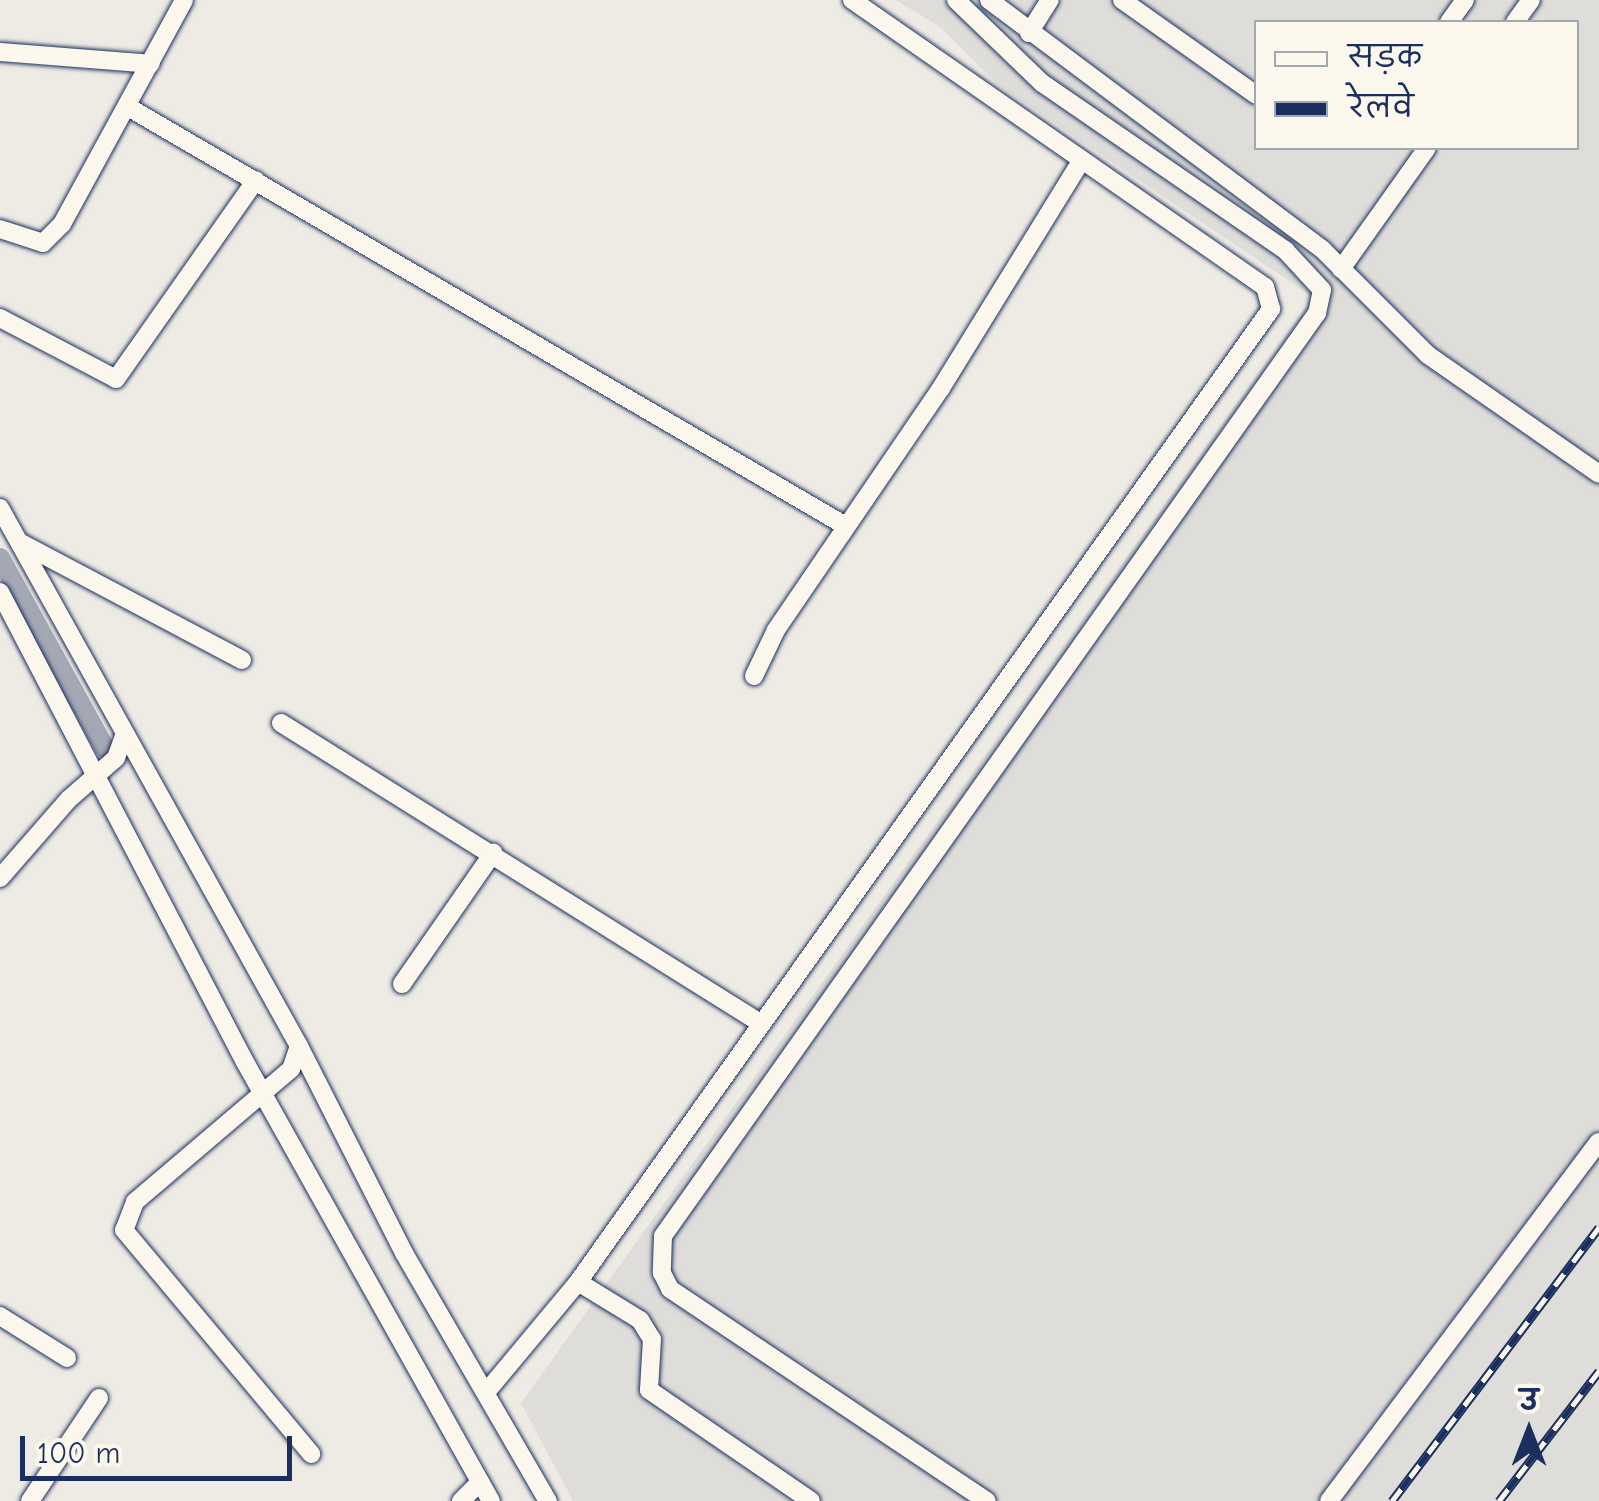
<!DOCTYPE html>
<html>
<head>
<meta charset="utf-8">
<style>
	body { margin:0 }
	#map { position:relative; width:1599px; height:1501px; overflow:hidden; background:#eeebe4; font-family:"Comic Neue","Playpen Sans Deva",sans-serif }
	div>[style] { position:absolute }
	.built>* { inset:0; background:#deddda }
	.canal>* { height:20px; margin:-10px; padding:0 10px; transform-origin:10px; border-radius:10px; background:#a3a8b4 }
	.roads { filter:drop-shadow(0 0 2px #1b2f5e) drop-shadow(0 0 2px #1b2f5e) }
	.minor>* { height:18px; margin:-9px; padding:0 9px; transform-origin:9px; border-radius:9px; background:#fbf7ec }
	.rail>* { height:9px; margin-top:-4.5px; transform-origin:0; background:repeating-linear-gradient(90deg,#fbf7ec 0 15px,#1b2f5e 0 30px); box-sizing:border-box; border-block:2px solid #1b2f5e }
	span { translate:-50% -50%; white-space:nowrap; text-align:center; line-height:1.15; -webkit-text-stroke:8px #fbf7ec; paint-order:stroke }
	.legend { position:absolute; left:1254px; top:20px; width:325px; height:130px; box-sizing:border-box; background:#fbf7ec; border:2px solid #a1a7b3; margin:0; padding:12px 18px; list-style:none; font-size:30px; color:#1b2f5e }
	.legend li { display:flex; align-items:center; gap:20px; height:50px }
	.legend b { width:50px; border:2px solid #a1a7b3 }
	.north { position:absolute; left:1479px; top:1381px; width:100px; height:100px; -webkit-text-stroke:8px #fbf7ec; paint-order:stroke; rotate:0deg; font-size:28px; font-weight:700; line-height:40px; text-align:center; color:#1b2f5e }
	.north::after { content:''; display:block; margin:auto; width:35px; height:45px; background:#1b2f5e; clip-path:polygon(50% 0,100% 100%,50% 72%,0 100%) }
	.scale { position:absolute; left:20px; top:1436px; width:272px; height:45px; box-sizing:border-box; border:5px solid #1b2f5e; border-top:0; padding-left:12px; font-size:30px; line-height:35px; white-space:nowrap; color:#1b2f5e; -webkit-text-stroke:8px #fbf7ec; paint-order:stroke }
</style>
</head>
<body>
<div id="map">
	<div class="built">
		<div style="clip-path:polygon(evenodd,896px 0,1599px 0,1599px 1501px,573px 1501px,521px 1403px,1313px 297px,999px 86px,940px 27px,896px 0,1256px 22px,1576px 22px,1576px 148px,1256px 148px,1256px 22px)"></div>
	</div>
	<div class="canal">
		<div style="left:0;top:558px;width:217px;rotate:61.1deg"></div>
	</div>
	<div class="roads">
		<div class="minor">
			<div style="left:956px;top:0;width:120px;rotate:44deg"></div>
			<div style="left:1042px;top:83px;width:296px;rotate:34.5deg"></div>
			<div style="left:1286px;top:251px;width:53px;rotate:47.3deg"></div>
			<div style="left:1322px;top:290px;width:24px;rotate:102deg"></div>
			<div style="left:1317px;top:313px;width:1131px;rotate:125.32deg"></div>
			<div style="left:663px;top:1236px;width:37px;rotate:92deg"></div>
			<div style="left:662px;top:1273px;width:18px;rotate:63deg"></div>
			<div style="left:670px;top:1289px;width:381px;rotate:33.8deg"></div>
			<div style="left:989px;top:0;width:417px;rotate:36.8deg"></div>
			<div style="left:1323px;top:250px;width:148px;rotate:45deg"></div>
			<div style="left:1428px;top:355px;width:208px;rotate:34.8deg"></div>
			<div style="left:1122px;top:0;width:164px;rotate:35.3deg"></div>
			<div style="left:1449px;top:22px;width:27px;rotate:-54deg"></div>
			<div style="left:1515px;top:22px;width:27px;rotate:-54deg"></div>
			<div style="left:1029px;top:33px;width:39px;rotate:-58deg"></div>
			<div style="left:0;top:52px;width:151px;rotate:4.5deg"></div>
			<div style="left:128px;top:107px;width:831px;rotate:30.27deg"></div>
			<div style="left:0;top:229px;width:45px;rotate:18deg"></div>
			<div style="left:43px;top:243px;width:27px;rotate:-45deg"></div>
			<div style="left:62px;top:224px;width:255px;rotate:-61.4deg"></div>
			<div style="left:1341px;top:269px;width:148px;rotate:-54.6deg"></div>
			<div style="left:0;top:318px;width:131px;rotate:27.7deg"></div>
			<div style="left:116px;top:379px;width:243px;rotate:-54.9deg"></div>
			<div style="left:0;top:508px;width:616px;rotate:60.94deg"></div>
			<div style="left:299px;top:1046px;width:232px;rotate:63.1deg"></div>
			<div style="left:404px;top:1253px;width:287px;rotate:59.9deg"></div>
			<div style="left:21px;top:543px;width:250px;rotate:27.9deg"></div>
			<div style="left:0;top:592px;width:530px;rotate:62.47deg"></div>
			<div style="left:245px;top:1062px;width:503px;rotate:60.74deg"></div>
			<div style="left:754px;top:676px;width:51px;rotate:-64.4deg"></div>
			<div style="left:776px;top:630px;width:293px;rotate:-55.7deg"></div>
			<div style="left:941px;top:388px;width:268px;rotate:-58.3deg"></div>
			<div style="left:281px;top:723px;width:567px;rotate:32.04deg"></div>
			<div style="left:0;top:878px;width:105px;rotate:-48.9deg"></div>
			<div style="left:69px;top:799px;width:62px;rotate:-41.1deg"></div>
			<div style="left:116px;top:758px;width:23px;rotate:-70deg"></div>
			<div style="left:402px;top:984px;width:160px;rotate:-55.2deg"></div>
			<div style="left:299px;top:1046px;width:24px;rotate:109deg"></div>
			<div style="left:291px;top:1069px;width:205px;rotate:139.6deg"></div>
			<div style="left:135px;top:1202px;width:30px;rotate:111deg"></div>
			<div style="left:124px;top:1230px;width:292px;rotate:50.1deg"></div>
			<div style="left:578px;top:1282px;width:73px;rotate:31.5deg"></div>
			<div style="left:640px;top:1320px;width:22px;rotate:58deg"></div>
			<div style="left:652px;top:1339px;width:51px;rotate:93.4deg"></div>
			<div style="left:649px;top:1390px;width:196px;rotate:34.4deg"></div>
			<div style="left:0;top:1316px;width:79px;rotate:32.1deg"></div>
			<div style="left:488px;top:1390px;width:141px;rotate:-50.2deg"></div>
			<div style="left:578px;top:1282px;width:1195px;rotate:-54.54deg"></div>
			<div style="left:1271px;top:309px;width:23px;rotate:-105deg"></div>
			<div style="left:1265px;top:287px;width:503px;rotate:-145.2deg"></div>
			<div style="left:30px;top:1501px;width:124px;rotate:-56.2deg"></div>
			<div style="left:461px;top:1501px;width:27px;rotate:-45deg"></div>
			<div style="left:1329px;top:1501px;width:449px;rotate:-53.1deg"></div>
		</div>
	</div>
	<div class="rail">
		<div style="left:1392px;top:1501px;width:343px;rotate:-52.9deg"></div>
		<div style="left:1499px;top:1501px;width:164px;rotate:-52.4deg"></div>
	</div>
	<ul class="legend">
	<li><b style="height:12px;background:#fbf7ec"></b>सड़क</li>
	<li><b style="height:12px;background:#1b2f5e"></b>रेलवे</li>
	</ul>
	<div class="north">उ</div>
	<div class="scale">100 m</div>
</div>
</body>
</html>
